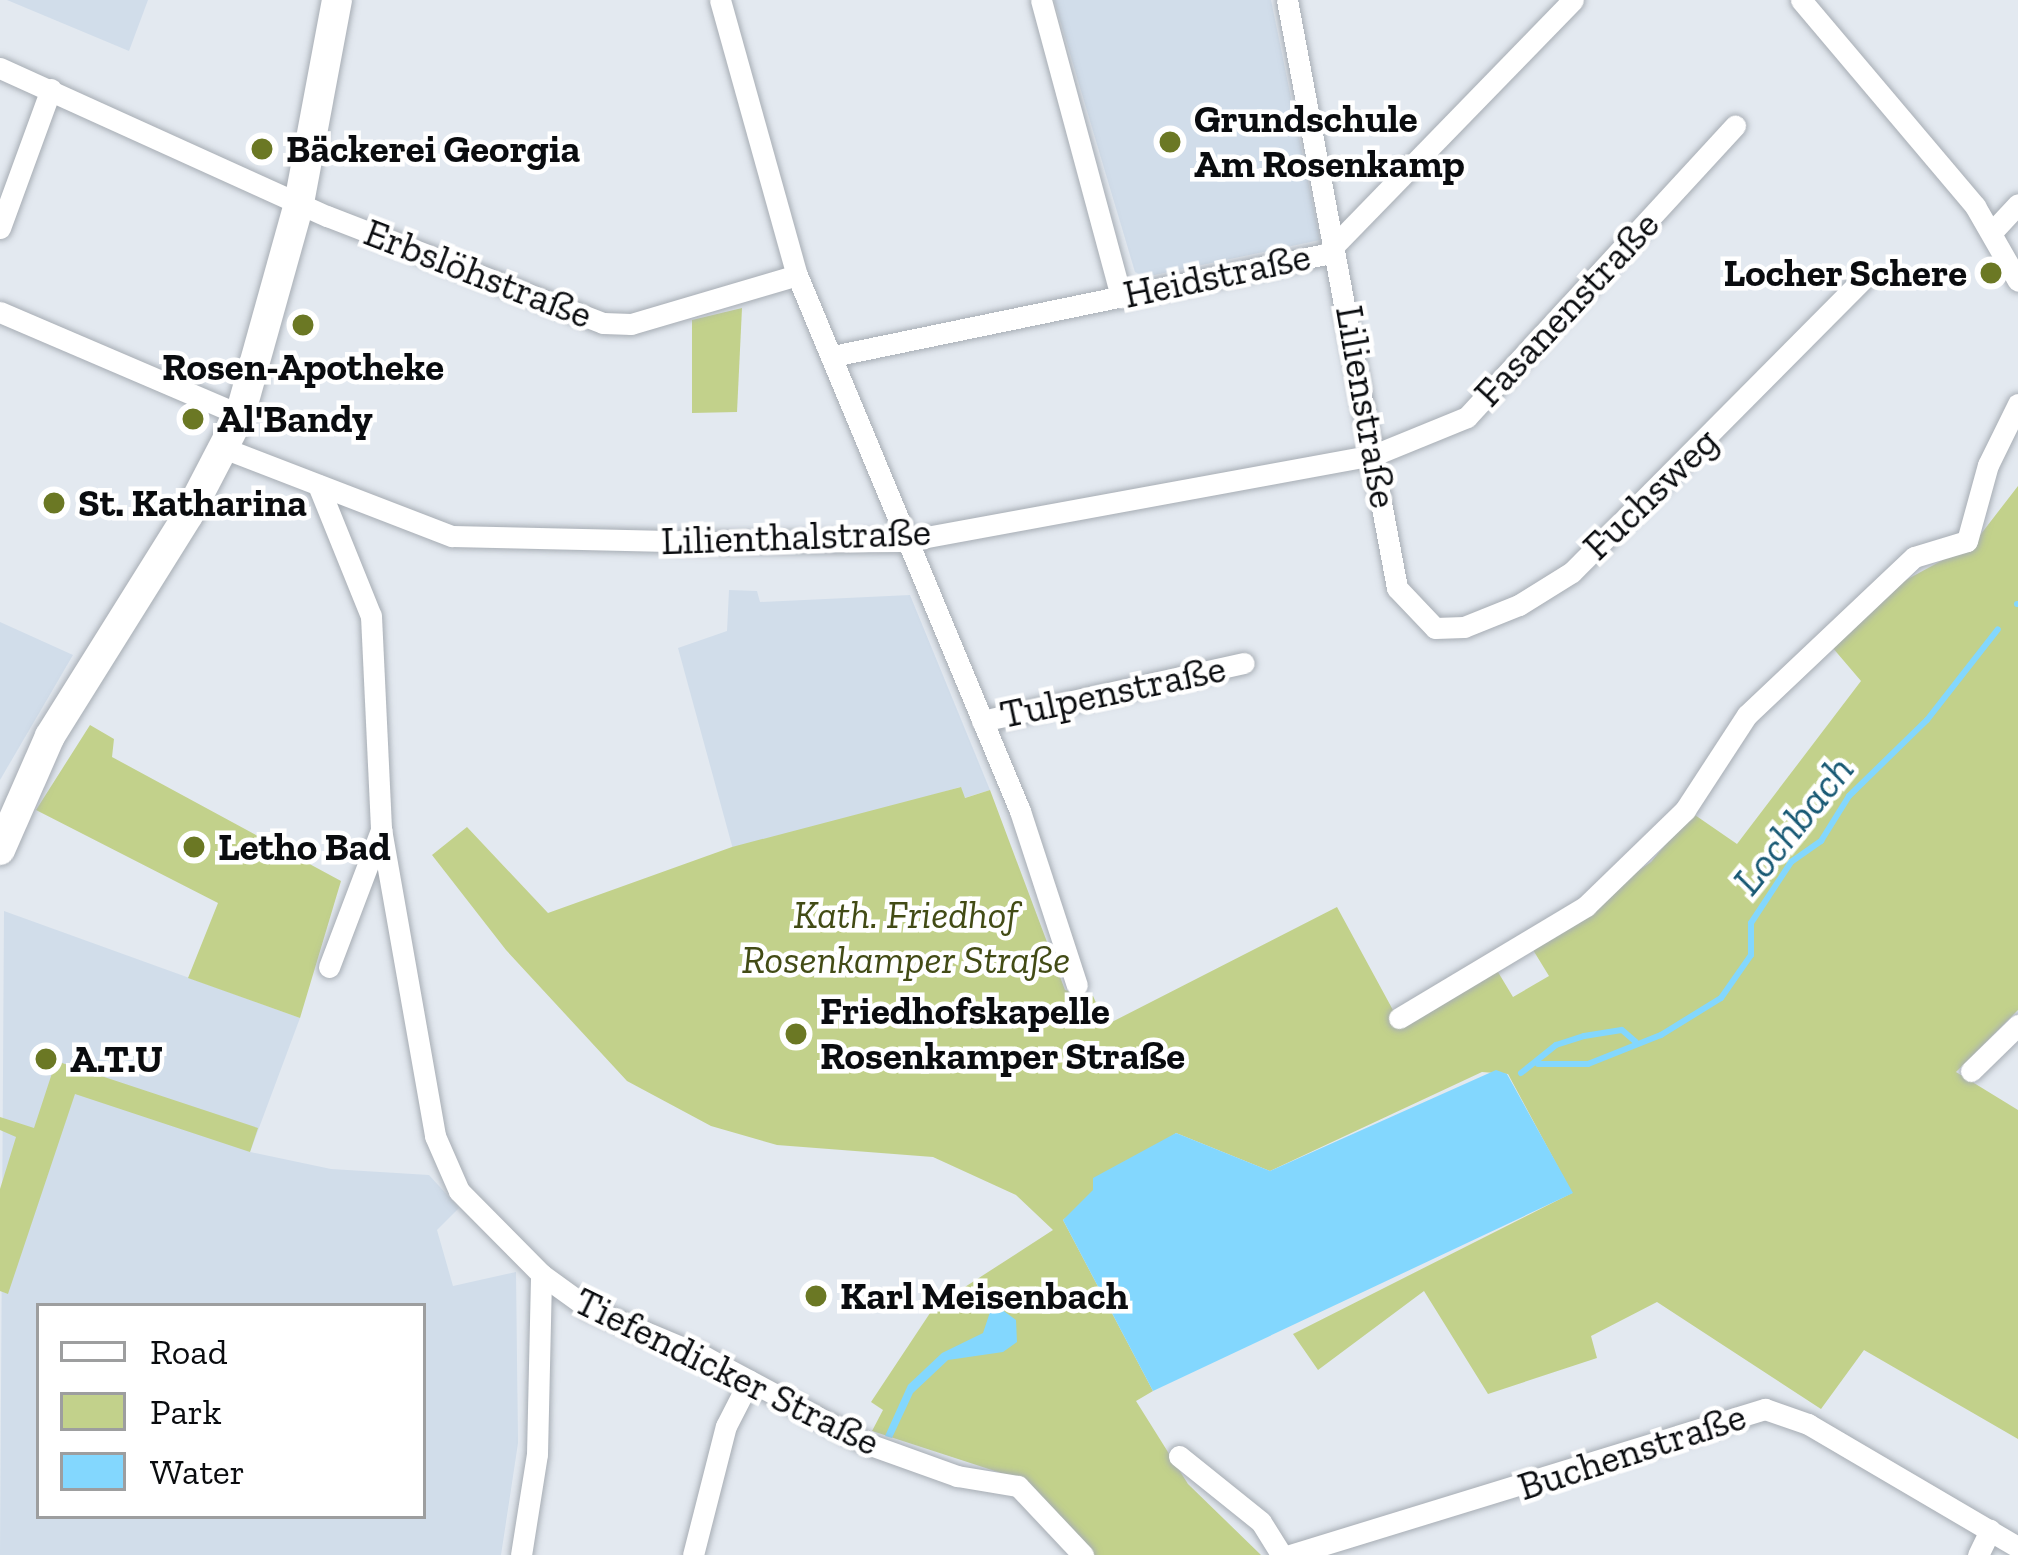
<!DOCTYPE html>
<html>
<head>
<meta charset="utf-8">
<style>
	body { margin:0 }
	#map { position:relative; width:2018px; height:1555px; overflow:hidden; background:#e3e9f0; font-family:"Zilla Slab",serif }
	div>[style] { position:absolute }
	.built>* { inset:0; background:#d1ddea }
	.green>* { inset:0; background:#c2d18b }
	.water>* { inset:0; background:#83d7fe }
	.stream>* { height:6px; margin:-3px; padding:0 3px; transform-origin:3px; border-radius:3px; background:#83d7fe }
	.roads { filter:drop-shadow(0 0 3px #a7adb4) drop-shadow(0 0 3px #a7adb4) }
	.street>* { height:21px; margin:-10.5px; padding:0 10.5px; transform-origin:10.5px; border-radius:10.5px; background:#fff }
	.secondary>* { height:30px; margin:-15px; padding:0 15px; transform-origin:15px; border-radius:15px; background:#fff }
	.dots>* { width:33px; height:33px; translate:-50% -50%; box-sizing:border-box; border:6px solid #fff; border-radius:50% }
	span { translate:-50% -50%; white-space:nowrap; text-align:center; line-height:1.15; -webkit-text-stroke:9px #fff; paint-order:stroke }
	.poi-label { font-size:39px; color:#0a0c0f; font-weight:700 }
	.left { translate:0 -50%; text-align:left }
	.right { translate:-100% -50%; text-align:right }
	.street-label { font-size:39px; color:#0a0c0f }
	.park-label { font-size:39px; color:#424b15; font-style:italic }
	.water-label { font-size:42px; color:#185974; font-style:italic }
	.legend { position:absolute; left:36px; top:1303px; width:390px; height:216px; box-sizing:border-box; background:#fff; border:3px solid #9d9e9f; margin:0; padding:15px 21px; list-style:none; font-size:36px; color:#0a0c0f }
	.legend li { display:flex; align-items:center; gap:24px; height:60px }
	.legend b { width:60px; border:3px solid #9d9e9f }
</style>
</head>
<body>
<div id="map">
	<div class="built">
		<div style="clip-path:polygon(7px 0,148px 0,129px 51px)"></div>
		<div style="clip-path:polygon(1054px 0,1271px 0,1320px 240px,1145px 277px,1135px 272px)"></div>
		<div style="clip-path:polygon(729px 590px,757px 591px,760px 602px,910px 595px,990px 790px,964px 798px,960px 787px,734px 853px,678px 648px,727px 631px)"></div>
		<div style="clip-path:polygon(0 622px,73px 655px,0 780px)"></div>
		<div style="clip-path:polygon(evenodd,4px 911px,300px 1018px,250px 1152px,331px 1169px,429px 1175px,459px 1208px,437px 1230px,453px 1286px,516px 1272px,518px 1443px,501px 1555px,0 1555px,4px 911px,39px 1306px,423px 1306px,423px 1516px,39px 1516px,39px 1306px)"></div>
	</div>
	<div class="green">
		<div style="clip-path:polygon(742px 308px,737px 412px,692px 413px,692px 320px)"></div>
		<div style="clip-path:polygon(2018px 486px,2018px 1010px,1956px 1072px,2018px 1110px,2018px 1439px,1864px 1350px,1821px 1409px,1657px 1302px,1591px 1336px,1597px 1358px,1488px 1394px,1424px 1291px,1318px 1370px,1293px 1334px,1572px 1193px,1508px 1074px,1482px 1072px,1270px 1171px,1176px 1133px,1063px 1220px,1153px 1391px,1136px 1401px,1188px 1484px,1261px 1555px,1094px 1555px,1029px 1482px,872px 1431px,883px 1410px,871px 1402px,934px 1307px,1053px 1230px,1016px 1195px,933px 1157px,777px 1145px,711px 1126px,627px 1081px,506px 950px,432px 855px,467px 827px,548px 913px,732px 847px,961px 787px,965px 798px,990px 790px,1065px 990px,1093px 996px,1106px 1025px,1337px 907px,1400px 1023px,1495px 967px,1513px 997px,1549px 976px,1530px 945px,1651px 862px,1692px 813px,1737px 844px,1861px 681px,1832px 647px,1895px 586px,1974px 543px)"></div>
		<div style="clip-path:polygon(90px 725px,114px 739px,112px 757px,341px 881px,300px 1018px,188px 978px,218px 903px,36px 810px)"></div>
		<div style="clip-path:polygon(56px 1061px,258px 1128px,250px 1152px,75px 1094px,8px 1294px,0 1291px,0 1189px,16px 1137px,0 1130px,0 1117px,34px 1128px)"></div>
	</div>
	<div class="water">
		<div style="clip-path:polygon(1496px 1070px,1507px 1074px,1573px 1193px,1153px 1391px,1063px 1220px,1093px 1190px,1093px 1178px,1176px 1133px,1270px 1171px)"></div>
		<div style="clip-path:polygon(993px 1303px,1016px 1320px,1017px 1342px,1003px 1352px,948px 1360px,913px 1393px,892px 1438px,885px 1436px,908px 1385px,942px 1353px,983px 1333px)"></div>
	</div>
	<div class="stream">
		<div style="left:2017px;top:604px;width:1px"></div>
		<div style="left:1538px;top:1064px;width:50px"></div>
		<div style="left:1588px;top:1064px;width:79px;rotate:-21.7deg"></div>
		<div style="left:1661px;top:1035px;width:70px;rotate:-31.7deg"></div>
		<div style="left:1721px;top:998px;width:52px;rotate:-55.1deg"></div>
		<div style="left:1751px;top:955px;width:32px;rotate:-90deg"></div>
		<div style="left:1751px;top:923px;width:73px;rotate:-56.7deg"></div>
		<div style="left:1791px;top:862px;width:37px;rotate:-35deg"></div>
		<div style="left:1821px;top:841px;width:53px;rotate:-58.1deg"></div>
		<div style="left:1849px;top:796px;width:109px;rotate:-44.3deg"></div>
		<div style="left:1927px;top:720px;width:115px;rotate:-52deg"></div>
		<div style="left:1521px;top:1073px;width:45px;rotate:-38.7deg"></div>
		<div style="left:1556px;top:1045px;width:29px;rotate:-18deg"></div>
		<div style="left:1584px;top:1036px;width:38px;rotate:-9deg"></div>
		<div style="left:1622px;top:1030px;width:18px;rotate:41deg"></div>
	</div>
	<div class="roads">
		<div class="street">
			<div style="left:720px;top:0;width:286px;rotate:74.4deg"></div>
			<div style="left:797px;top:275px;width:581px;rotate:67.41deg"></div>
			<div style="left:1020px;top:811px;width:183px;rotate:71.9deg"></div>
			<div style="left:1041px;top:0;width:308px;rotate:74.9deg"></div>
			<div style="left:1287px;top:0;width:598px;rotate:79.4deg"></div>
			<div style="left:1397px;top:588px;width:55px;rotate:46.5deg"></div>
			<div style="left:1435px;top:628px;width:29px;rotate:-2deg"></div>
			<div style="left:1464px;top:627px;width:59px;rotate:-21.8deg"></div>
			<div style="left:1519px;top:605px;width:62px;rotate:-31.9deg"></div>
			<div style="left:1572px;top:572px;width:413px;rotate:-45.2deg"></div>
			<div style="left:1801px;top:0;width:270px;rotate:49.8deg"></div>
			<div style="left:1975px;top:206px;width:86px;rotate:60.2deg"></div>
			<div style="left:0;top:68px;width:359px;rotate:24.4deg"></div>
			<div style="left:327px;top:216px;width:296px;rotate:21.2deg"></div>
			<div style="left:603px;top:323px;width:28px;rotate:2deg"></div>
			<div style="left:631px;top:324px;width:173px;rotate:-16.4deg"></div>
			<div style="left:0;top:228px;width:148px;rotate:-69.9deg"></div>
			<div style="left:1992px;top:232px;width:38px;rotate:-47deg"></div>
			<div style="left:0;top:312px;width:261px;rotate:23.2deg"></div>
			<div style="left:833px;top:356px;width:503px;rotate:-11.69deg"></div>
			<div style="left:1326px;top:254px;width:354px;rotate:-45.8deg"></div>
			<div style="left:226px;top:449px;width:242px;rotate:21.1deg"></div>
			<div style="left:452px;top:536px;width:271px;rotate:1.3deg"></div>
			<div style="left:723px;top:542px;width:182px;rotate:-0.3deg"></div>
			<div style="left:905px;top:541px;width:477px;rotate:-10.4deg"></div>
			<div style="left:1374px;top:455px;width:100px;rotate:-22.2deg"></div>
			<div style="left:1467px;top:417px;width:396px;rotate:-47.4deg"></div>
			<div style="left:318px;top:485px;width:141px;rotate:68deg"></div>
			<div style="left:371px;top:616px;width:213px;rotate:87.3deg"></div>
			<div style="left:381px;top:829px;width:312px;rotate:80deg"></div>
			<div style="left:435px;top:1136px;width:60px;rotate:66.4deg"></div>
			<div style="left:459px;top:1191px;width:117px;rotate:45.3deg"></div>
			<div style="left:541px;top:1274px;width:58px;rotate:35.9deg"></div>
			<div style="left:588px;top:1308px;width:127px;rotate:22.7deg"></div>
			<div style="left:705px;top:1357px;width:185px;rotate:28.1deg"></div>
			<div style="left:868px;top:1444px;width:95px;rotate:19.8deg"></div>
			<div style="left:957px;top:1476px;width:62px;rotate:9.3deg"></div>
			<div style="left:1018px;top:1486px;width:95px;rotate:46.7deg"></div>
			<div style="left:982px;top:721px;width:268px;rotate:-12.5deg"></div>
			<div style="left:329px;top:967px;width:147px;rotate:-69.2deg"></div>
			<div style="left:1399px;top:1018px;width:218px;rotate:-30.9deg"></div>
			<div style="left:1586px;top:906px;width:138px;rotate:-44.1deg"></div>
			<div style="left:1685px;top:810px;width:113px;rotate:-56.9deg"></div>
			<div style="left:1747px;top:715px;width:230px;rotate:-43.4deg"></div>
			<div style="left:1914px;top:557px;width:55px;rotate:-16.8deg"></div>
			<div style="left:1967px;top:541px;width:79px;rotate:-74.6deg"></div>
			<div style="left:1988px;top:465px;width:68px;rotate:-63.8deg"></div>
			<div style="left:1971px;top:1071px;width:66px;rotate:-44.4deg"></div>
			<div style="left:1179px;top:1456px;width:105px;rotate:38.8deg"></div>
			<div style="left:1261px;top:1522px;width:39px;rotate:58deg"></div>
			<div style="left:521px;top:1555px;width:102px;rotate:-81deg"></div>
			<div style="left:537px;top:1454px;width:180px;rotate:-88.7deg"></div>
			<div style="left:693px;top:1555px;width:133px;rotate:-75.7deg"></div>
			<div style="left:726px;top:1426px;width:51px;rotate:-62.9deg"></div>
			<div style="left:1290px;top:1555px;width:497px;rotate:-17.1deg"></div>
			<div style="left:1765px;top:1409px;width:46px;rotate:19.2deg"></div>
			<div style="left:1808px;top:1424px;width:243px;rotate:30.4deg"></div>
			<div style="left:1978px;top:1555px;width:28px;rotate:-64deg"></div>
		</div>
		<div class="secondary">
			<div style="left:0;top:850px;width:124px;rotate:-66.3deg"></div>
			<div style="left:50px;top:736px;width:261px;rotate:-58deg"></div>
			<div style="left:188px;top:515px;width:113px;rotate:-62.5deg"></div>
			<div style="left:240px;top:415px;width:220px;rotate:-74.4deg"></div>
			<div style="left:299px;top:203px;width:207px;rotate:-79.4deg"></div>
		</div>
	</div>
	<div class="dots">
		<div style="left:1170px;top:142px;background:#6b7824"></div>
		<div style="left:262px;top:149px;background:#6b7824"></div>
		<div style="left:1991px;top:273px;background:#6b7824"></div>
		<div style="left:303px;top:325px;background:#6b7824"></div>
		<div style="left:193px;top:419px;background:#6b7824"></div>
		<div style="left:54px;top:503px;background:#6b7824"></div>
		<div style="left:194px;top:847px;background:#6b7824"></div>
		<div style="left:796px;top:1034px;background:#6b7824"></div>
		<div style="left:46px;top:1059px;background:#6b7824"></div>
		<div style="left:816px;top:1296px;background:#6b7824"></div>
	</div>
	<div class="poi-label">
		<span class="left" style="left:1194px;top:142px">Grundschule<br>Am Rosenkamp</span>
		<span class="left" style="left:286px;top:149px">Bäckerei Georgia</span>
		<span class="right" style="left:1967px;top:273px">Locher Schere</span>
		<span style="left:303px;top:367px">Rosen-Apotheke</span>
		<span class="left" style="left:217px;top:419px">Al'Bandy</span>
		<span class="left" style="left:78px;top:503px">St. Katharina</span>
		<span class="left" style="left:218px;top:847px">Letho Bad</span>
		<span class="left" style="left:820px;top:1034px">Friedhofskapelle<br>Rosenkamper Straße</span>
		<span class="left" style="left:70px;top:1059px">A.T.U</span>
		<span class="left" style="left:840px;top:1296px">Karl Meisenbach</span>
	</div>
	<div class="street-label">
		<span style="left:478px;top:274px;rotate:21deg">Erbslöhstraße</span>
		<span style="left:1217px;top:276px;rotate:-12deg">Heidstraße</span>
		<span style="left:1567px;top:309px;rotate:-47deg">Fasanenstraße</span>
		<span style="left:1366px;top:407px;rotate:80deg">Lilienstraße</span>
		<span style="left:1651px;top:494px;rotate:-44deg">Fuchsweg</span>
		<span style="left:796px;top:537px;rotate:-2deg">Lilienthalstraße</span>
		<span style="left:1113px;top:692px;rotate:-12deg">Tulpenstraße</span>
		<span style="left:727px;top:1372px;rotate:26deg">Tiefendicker Straße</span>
		<span style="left:1632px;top:1452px;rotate:-18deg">Buchenstraße</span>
	</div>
	<div class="park-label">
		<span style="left:906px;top:938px">Kath. Friedhof<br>Rosenkamper Straße</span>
	</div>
	<div class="water-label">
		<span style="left:1793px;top:825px;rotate:-51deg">Lochbach</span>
	</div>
	<ul class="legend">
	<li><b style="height:15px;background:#fff"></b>Road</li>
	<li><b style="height:33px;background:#c2d18b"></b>Park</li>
	<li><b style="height:33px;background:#83d7fe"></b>Water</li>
	</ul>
</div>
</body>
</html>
